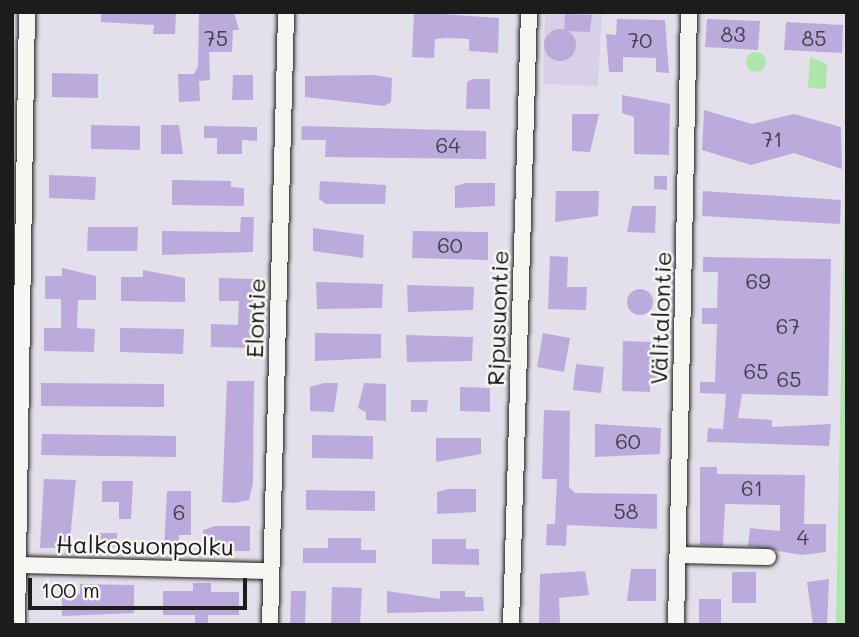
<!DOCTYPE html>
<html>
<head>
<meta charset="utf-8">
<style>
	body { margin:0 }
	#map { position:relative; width:859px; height:637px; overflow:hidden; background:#e4e0eb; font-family:Mali,sans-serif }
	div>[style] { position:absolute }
	.built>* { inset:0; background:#d7d0e6 }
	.green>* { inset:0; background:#ade6aa }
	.round { border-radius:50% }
	.building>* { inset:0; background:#baabdc }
	.roads { filter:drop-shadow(0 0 2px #1c1c1c) drop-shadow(0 0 2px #1c1c1c) }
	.street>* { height:16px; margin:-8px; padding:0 8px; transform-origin:8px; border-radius:8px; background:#f6f6f2 }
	span { translate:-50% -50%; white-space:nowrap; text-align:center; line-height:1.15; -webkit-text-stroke:5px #f6f6f2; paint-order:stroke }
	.number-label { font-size:21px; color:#44404c }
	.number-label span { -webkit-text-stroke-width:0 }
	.street-label { font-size:24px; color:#1c1c1c }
	.frame { position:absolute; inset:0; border:14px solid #1c1c1c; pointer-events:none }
	.scale { position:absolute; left:28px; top:578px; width:219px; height:32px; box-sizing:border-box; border:4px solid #1c1c1c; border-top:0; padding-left:9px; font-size:21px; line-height:24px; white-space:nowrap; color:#1c1c1c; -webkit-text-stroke:5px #f6f6f2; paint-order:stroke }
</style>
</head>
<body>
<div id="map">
	<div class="built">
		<div style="clip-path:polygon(545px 12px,602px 12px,598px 86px,543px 84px)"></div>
	</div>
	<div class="green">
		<div class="round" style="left:746px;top:52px;width:20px;height:20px"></div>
		<div style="clip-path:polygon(810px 57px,827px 64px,826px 89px,808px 88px)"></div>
		<div style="clip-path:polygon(847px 78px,847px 625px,836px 625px,845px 174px)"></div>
	</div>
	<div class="building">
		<div style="clip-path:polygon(101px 12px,176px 12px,175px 34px,153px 34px,154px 25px,101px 22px)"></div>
		<div style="clip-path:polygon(199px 12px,234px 12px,239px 30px,233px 30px,232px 52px,209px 52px,210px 80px,199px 81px,200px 101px,179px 102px,178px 74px,194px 74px,198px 66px)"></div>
		<div style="clip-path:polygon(414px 12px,499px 18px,498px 53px,469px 51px,469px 39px,447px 38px,435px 39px,434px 58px,412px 57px)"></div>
		<div style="clip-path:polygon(565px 14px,592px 15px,590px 32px,564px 31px)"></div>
		<div style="clip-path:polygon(617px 19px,665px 20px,669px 73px,656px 72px,656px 58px,623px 57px,623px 72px,609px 72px,606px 34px,616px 35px)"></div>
		<div style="clip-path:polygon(707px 19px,760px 21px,758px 50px,705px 47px)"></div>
		<div style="clip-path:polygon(786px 22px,843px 25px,842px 53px,784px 50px)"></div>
		<div class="round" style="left:544px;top:29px;width:32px;height:32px"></div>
		<div style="clip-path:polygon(52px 73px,98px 74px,98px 98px,52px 97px)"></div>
		<div style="clip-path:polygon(233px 75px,253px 75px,253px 100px,232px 100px)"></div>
		<div style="clip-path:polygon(375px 75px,392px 78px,391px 102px,384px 106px,305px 97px,305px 76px)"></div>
		<div style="clip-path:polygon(473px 79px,490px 79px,490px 109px,466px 109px,467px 82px)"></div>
		<div style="clip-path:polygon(622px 95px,670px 104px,669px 155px,634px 154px,634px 117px,622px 113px)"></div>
		<div style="clip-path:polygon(704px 110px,752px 124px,794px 114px,841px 127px,842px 169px,794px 153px,751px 165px,702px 150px)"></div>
		<div style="clip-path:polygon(572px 114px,599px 114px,590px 152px,572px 151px)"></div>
		<div style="clip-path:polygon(91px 125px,140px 126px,140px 150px,91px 149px)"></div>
		<div style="clip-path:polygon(179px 125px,183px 154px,161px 154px,161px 125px)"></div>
		<div style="clip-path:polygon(204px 126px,257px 127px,257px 141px,242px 140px,242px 154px,217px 154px,217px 138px,204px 138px)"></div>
		<div style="clip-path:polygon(302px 126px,486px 131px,486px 159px,325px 157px,326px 140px,301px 140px)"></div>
		<div style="clip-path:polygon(49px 175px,96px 177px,95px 200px,49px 198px)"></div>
		<div style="clip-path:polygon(654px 176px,667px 176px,667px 190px,654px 189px)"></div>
		<div style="clip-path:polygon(172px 180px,231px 181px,231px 187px,244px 188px,244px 206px,172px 205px)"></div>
		<div style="clip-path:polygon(320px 181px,386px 185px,385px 204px,326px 204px,319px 199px)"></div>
		<div style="clip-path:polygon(466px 183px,495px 183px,495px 206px,455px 208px,455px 186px)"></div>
		<div style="clip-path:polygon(556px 191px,599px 191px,598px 216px,555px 222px)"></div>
		<div style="clip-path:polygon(703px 191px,841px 200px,840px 224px,702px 216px)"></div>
		<div style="clip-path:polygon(632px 206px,656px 206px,655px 233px,627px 232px)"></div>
		<div style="clip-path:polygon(241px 217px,254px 217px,253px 252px,162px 255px,162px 231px,240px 232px)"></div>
		<div style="clip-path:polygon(88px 227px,138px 227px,137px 251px,87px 251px)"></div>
		<div style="clip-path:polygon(313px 228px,364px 235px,363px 258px,313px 251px)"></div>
		<div style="clip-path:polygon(413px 231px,488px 232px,488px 260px,412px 258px)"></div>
		<div style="clip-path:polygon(550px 256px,568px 257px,567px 287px,587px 287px,586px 310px,548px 309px)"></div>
		<div style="clip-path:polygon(703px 257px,831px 259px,828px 396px,742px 394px,738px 418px,772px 420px,772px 427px,831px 424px,829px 446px,707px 442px,708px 428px,723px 429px,726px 394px,700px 393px,700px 382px,715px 382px,717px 324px,702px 324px,702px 308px,717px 308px,718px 272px,703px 272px)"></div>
		<div style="clip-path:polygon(62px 268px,96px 276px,96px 300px,78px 300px,77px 328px,95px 329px,94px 352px,44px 351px,44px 328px,61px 328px,61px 299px,45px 299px,45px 276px,62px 276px)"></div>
		<div style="clip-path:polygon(143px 270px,185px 278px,185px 302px,121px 301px,121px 277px,143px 277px)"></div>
		<div style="clip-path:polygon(219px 278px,254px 279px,253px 348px,211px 347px,211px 324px,238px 325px,239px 301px,219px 301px)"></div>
		<div style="clip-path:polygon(316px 282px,383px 284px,382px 308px,317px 309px)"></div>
		<div style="clip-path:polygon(407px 285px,474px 287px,473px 310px,408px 312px)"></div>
		<div class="round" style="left:627px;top:289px;width:26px;height:26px"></div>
		<div style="clip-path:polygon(120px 328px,184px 329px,183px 354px,120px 352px)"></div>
		<div style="clip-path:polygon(315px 333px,381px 334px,381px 358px,315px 361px)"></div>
		<div style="clip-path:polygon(543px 333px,570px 338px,564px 372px,537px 367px)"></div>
		<div style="clip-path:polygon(406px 335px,473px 337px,472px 361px,407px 362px)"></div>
		<div style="clip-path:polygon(623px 341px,651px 342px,651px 355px,663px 355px,662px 378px,650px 378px,650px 392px,622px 391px)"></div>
		<div style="clip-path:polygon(576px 364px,604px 367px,601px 393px,573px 390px)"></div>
		<div style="clip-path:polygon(227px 381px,254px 381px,253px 483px,249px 500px,235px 503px,222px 502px)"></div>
		<div style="clip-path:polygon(41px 383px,164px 384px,164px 407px,41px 406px)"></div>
		<div style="clip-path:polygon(324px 383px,338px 383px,334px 412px,310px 411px,310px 387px)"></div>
		<div style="clip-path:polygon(364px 383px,386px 384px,386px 421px,366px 420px,366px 412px,358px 408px)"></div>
		<div style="clip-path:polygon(460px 387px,490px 388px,490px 412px,460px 411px)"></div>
		<div style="clip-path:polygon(411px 400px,428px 400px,427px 412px,411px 412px)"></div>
		<div style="clip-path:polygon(544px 410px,570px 411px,569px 487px,575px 493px,657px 494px,657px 529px,567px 525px,566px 546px,546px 545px,547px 524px,555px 524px,557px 479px,542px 479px)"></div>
		<div style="clip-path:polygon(595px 424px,661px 428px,660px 454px,595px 457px)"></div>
		<div style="clip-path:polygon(42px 434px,176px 436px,176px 457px,41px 455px)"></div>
		<div style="clip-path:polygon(312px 435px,373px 436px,373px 459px,312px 458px)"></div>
		<div style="clip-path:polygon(436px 438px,481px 438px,481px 454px,436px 462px)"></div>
		<div style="clip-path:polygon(700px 467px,717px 467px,717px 474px,805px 475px,804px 524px,826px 524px,826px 552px,802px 555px,748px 546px,750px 528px,780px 531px,780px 505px,725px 504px,723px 546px,700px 545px)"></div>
		<div style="clip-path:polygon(44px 479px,76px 480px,69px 548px,40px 548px)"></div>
		<div style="clip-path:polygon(102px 481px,133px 481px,131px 519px,119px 519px,119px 502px,102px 502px)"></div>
		<div style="clip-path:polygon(449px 489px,476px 489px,476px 512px,437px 514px,437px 492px)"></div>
		<div style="clip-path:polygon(306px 490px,375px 491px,375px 511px,306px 510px)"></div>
		<div style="clip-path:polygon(167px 491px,191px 491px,191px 535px,179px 535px,179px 549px,164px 549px)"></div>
		<div style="clip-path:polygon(215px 526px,250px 526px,250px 551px,215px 551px,215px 545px,203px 545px,203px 530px)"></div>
		<div style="clip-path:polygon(99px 533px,117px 533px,117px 547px,99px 546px)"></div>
		<div style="clip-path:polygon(328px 538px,361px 538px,361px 550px,376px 550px,376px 563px,303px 563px,303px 548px,328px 548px)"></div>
		<div style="clip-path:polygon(432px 539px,466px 539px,466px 549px,479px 549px,479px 565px,432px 564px)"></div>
		<div style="clip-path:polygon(631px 569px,656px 569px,656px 601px,627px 601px)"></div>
		<div style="clip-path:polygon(732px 572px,756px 572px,756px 603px,732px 603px)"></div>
		<div style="clip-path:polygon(540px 574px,585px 571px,589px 595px,559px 598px,560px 623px,539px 623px)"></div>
		<div style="clip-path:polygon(829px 579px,827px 625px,813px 625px,807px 582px)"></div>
		<div style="clip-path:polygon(193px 583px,211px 583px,211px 592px,239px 592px,239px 615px,208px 615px,208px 625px,195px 625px,195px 615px,163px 615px,163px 591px,193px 591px)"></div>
		<div style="clip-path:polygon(80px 584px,134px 585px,134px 613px,62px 616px,62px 594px,80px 594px)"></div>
		<div style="clip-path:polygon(332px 587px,362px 588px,360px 625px,331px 625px)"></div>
		<div style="clip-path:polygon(291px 591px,306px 591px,305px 625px,290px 625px)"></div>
		<div style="clip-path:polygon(387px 591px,440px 599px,440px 591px,465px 591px,465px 597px,483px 597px,484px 611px,387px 613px)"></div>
		<div style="clip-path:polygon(699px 599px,721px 599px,721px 625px,699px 625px)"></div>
	</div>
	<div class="roads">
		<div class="street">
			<div style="left:678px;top:555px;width:90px;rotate:1.3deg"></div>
			<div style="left:18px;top:565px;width:253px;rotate:1.4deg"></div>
			<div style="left:17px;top:625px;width:613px;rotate:-89.07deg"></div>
			<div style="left:270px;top:625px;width:613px;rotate:-88.5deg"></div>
			<div style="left:511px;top:625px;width:613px;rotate:-88.32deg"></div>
			<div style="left:676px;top:625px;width:613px;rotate:-88.79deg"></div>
		</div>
	</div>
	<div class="number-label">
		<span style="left:733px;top:34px">83</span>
		<span style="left:216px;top:38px">75</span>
		<span style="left:814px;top:38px">85</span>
		<span style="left:640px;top:40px">70</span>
		<span style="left:772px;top:139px">71</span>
		<span style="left:448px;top:145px">64</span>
		<span style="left:450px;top:245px">60</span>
		<span style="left:758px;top:281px">69</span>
		<span style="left:788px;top:326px">67</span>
		<span style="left:756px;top:371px">65</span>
		<span style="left:789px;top:379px">65</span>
		<span style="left:628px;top:441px">60</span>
		<span style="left:752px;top:488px">61</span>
		<span style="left:626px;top:511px">58</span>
		<span style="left:179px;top:512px">6</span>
		<span style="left:803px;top:537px">4</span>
	</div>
	<div class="street-label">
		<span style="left:255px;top:318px;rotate:-88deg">Elontie</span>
		<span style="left:497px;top:318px;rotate:-88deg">Ripusuontie</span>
		<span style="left:660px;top:318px;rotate:-88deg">Välitalontie</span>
		<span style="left:145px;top:545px;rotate:1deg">Halkosuonpolku</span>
	</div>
	<div class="frame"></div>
	<div class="scale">100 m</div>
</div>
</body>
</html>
